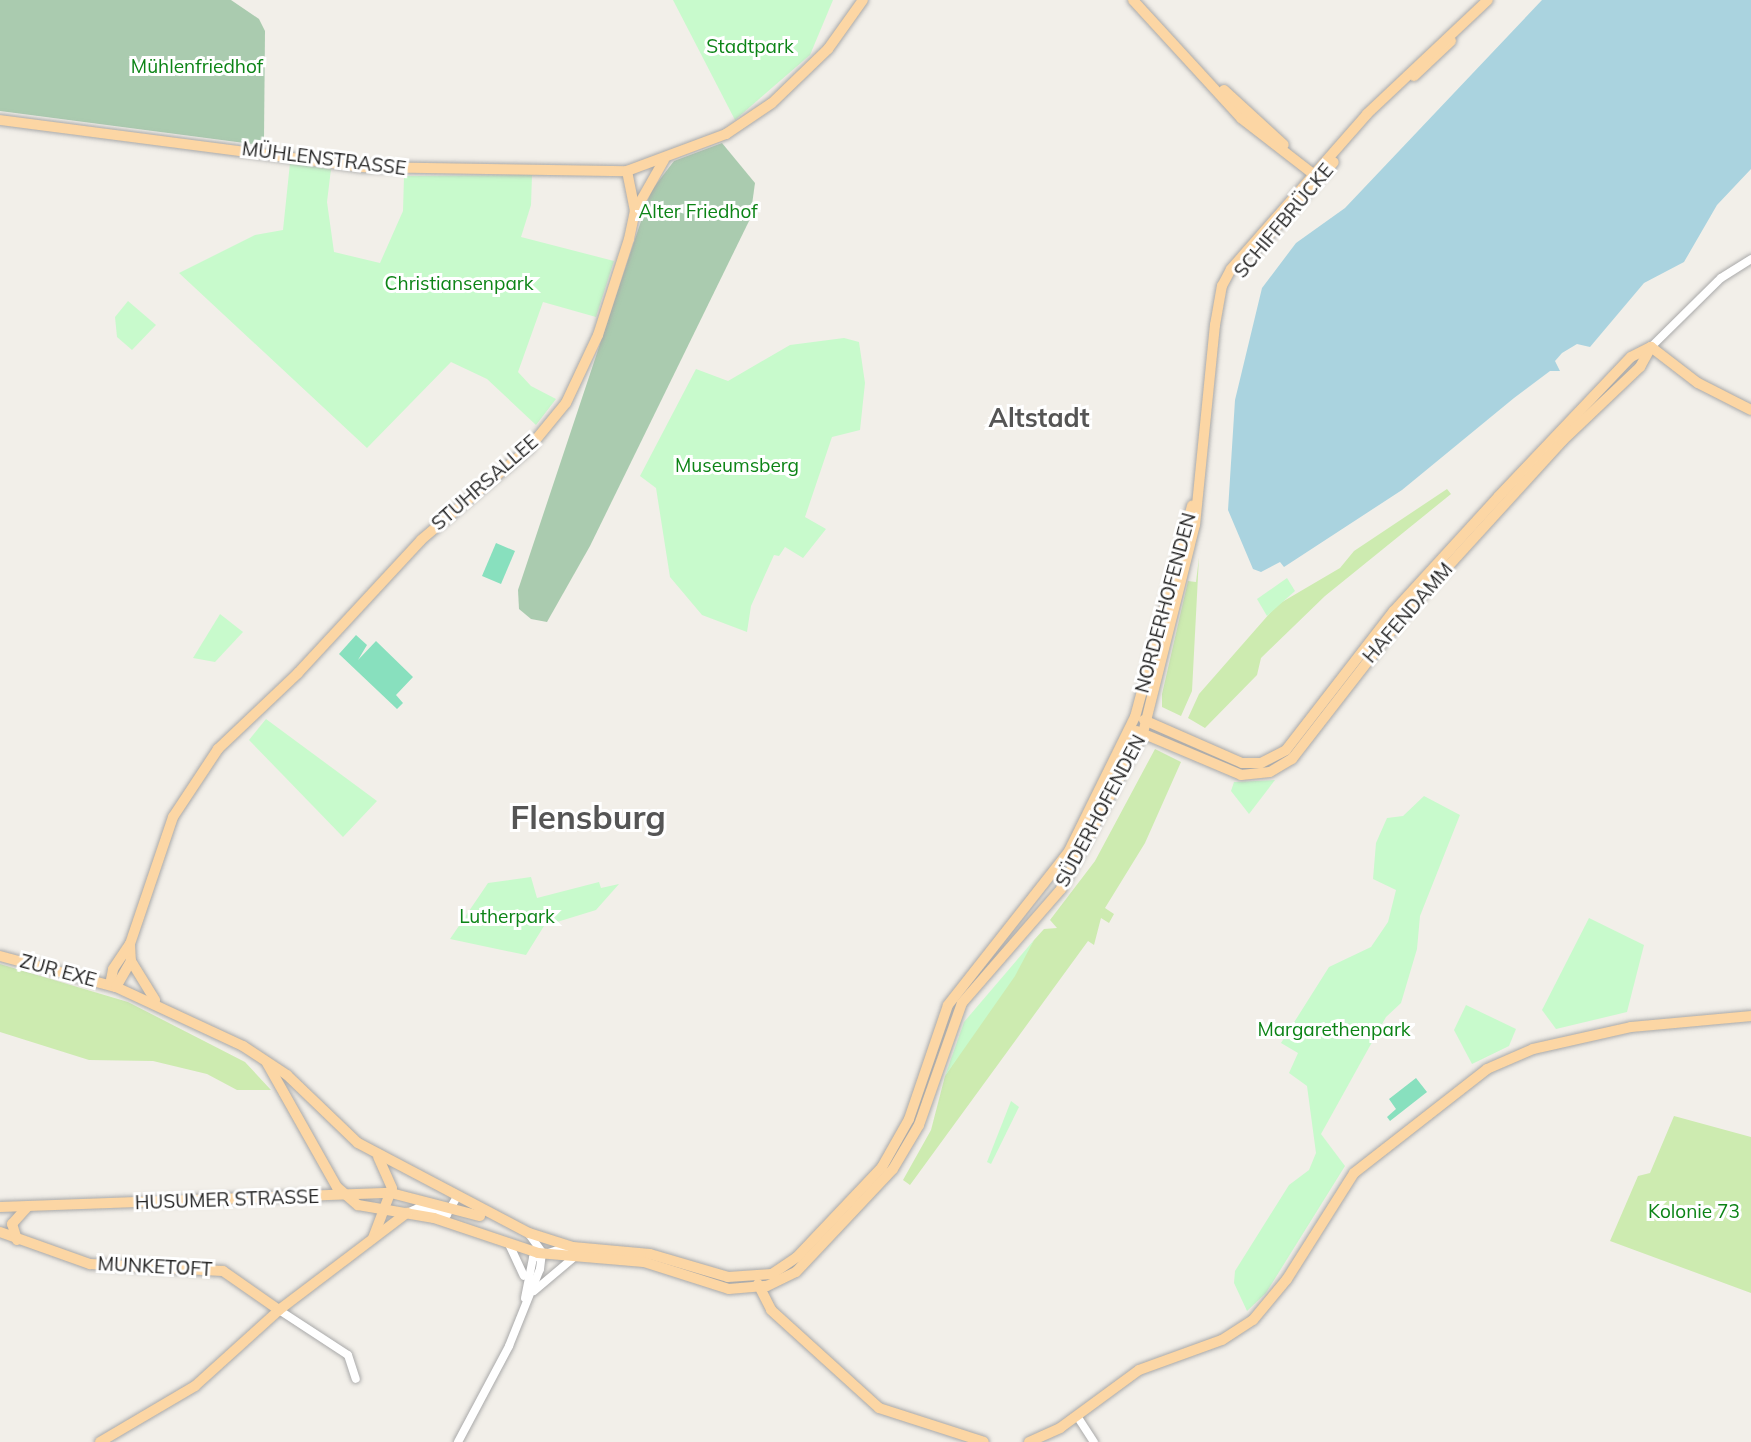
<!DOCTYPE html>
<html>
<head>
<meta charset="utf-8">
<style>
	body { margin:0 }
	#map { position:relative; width:1751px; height:1442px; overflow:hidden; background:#f2efe9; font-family:Mulish,sans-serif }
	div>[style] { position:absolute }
	.grass>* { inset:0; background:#cdebb0 }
	.cemetery>* { inset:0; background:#aacbaf }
	.park>* { inset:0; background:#c8facc }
	.pitch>* { inset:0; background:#88e0be }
	.water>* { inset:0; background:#aad3df }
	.roads { filter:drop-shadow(0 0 2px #a9a9a9) drop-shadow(0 0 2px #a9a9a9) }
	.minor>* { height:8px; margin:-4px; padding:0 4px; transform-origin:4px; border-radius:4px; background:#fff }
	.major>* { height:10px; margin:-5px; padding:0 5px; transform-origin:5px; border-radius:5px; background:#fcd6a4 }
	span { translate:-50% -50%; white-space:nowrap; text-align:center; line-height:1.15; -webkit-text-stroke:6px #fff; paint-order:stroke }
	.park-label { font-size:19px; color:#0c8416 }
	.street-label { font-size:19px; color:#222 }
	.district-label { font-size:26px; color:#555; font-weight:700 }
	.town-label { font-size:33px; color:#555; font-weight:700 }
</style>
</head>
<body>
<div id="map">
	<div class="grass">
		<div style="clip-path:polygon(1447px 489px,1451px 494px,1325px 596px,1261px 658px,1257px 675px,1205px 728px,1188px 718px,1199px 694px,1277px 605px,1340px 568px,1354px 551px)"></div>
		<div style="clip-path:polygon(1199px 557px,1192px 691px,1181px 716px,1162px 707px,1162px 694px,1188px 581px,1196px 582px)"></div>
		<div style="clip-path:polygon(1155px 749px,1181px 762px,1145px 843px,1105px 908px,1114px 914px,1109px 923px,1101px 918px,1094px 945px,1088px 941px,910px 1185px,903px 1180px,931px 1130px,945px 1076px,1034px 940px,1044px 929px,1057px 928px,1050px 920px,1095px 861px)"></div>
		<div style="clip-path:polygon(0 964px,128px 1002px,245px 1062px,271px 1090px,237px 1090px,207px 1074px,153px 1061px,89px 1060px,0 1032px)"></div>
		<div style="clip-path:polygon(1674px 1116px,1751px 1137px,1751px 1293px,1610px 1241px,1638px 1176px,1650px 1173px)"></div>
	</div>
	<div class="cemetery">
		<div style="clip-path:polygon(0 0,231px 0,259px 19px,265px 31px,264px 138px,259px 145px,0 111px)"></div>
		<div style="clip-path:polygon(722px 143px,755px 183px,750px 219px,590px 546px,547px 622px,531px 619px,519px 609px,518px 590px,651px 191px,674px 161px)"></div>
	</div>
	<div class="park">
		<div style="clip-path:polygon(673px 0,833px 0,810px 55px,735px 120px)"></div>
		<div style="clip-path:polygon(290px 163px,331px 169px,327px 202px,334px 252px,380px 263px,403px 211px,404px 176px,532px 175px,531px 205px,521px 237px,614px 261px,596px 317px,543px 302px,518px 372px,531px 386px,556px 399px,536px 425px,487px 379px,451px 362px,367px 448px,179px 273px,255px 235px,283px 230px)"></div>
		<div style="clip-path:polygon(128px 301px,156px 325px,132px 350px,117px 337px,115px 317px)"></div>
		<div style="clip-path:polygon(844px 338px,859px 342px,865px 383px,860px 430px,832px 437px,805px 517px,826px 529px,803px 558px,785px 547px,779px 556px,774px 555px,751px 606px,747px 632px,702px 615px,670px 577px,656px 488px,640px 476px,696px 369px,728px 381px,790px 345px)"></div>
		<div style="clip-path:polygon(1287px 578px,1295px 591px,1267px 616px,1257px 599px)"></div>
		<div style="clip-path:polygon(220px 614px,243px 632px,215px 662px,193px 658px)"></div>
		<div style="clip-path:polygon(266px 719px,377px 801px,343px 837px,249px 740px)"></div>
		<div style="clip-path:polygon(1275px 780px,1249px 814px,1231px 791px,1234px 782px)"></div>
		<div style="clip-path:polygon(1424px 796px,1460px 815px,1420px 916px,1417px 949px,1401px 1003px,1386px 1017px,1321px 1134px,1345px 1166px,1266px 1293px,1247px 1311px,1234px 1283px,1235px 1271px,1289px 1185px,1309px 1170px,1316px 1153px,1307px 1086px,1289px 1073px,1298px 1053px,1281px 1043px,1329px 967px,1371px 947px,1388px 922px,1396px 890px,1373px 879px,1376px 843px,1387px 818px,1403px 816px)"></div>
		<div style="clip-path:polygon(531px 877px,537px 898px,599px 882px,601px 888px,619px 884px,596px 910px,544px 926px,526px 955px,450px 939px,488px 883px)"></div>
		<div style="clip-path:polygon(1589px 918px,1644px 945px,1627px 1012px,1556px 1029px,1542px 1010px)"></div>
		<div style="clip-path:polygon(1034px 940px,1015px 976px,945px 1076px,964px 1022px)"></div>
		<div style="clip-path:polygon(1466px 1005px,1516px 1029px,1509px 1046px,1472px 1064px,1454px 1030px)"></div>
		<div style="clip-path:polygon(1011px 1101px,1019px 1107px,991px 1164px,987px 1162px)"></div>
	</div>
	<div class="pitch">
		<div style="clip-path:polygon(496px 543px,515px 551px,501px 584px,482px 576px)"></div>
		<div style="clip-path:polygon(356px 635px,367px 645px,358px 660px,376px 641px,413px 677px,396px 695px,403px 703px,397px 709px,339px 654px)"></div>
		<div style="clip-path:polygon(1416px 1078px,1427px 1092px,1390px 1121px,1387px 1117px,1396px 1109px,1389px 1099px)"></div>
	</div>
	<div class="water">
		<div style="clip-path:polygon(1542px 0,1751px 0,1751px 169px,1717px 205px,1684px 262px,1644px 283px,1590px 347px,1577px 344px,1562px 353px,1555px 361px,1560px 371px,1550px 371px,1514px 398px,1402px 490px,1284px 567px,1280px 562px,1261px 572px,1253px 569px,1228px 510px,1235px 400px,1262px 288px,1296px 243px,1345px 208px)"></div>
	</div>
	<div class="roads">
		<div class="minor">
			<div style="left:1651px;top:347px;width:98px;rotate:-44.6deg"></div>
			<div style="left:1721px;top:278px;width:36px;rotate:-32deg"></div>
			<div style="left:407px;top:1213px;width:12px;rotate:-24deg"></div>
			<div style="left:418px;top:1208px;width:30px;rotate:12deg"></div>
			<div style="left:447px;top:1214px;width:20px;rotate:-60deg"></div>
			<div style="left:509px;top:1244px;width:35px;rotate:65deg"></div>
			<div style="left:534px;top:1291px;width:50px;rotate:-40.1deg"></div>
			<div style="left:525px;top:1298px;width:41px;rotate:-78.7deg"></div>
			<div style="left:533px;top:1258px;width:36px;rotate:-18deg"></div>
			<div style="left:279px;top:1310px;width:82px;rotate:33.1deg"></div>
			<div style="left:348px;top:1355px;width:25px;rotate:72deg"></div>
			<div style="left:1077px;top:1416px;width:31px;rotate:57deg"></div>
			<div style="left:458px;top:1442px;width:109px;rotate:-62deg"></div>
			<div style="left:509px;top:1346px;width:83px;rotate:-68.1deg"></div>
			<div style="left:540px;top:1269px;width:17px;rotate:-83deg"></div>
			<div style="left:542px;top:1252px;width:22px;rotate:-126deg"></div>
		</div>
		<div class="major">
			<div style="left:1133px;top:0;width:160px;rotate:47.5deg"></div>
			<div style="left:1241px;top:118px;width:96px;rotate:37.8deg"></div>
			<div style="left:1414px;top:76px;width:51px;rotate:-43.4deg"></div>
			<div style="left:1224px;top:90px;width:81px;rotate:42.5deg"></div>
			<div style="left:0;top:120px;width:367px;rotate:7.4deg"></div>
			<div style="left:364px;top:167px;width:263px;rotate:0.9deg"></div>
			<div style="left:627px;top:171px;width:106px;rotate:-20.5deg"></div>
			<div style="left:726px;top:134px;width:55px;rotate:-34deg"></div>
			<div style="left:772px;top:103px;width:78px;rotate:-44deg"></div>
			<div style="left:828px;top:49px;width:60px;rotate:-54.5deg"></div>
			<div style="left:635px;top:211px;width:59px;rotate:-60.4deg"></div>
			<div style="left:1254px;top:252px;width:120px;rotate:-48.4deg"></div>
			<div style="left:1651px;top:347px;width:59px;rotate:37.5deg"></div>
			<div style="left:1698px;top:383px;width:59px;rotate:27deg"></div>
			<div style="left:1144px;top:720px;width:107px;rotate:23.7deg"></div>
			<div style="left:1242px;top:763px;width:19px"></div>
			<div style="left:1261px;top:763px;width:28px;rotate:-27deg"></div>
			<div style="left:1286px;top:750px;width:176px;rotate:-52.2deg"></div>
			<div style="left:1394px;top:611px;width:154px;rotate:-47.6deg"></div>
			<div style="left:1498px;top:497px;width:193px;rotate:-46.5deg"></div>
			<div style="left:1631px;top:357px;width:22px;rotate:-27deg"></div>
			<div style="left:1137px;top:731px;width:113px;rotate:22.9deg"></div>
			<div style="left:1241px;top:775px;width:29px;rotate:-6deg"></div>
			<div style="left:1270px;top:772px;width:26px;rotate:-31deg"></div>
			<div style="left:1292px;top:759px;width:180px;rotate:-52.2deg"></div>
			<div style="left:1402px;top:617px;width:238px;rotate:-47.7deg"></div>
			<div style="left:1562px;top:441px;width:108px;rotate:-43.5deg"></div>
			<div style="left:1640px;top:367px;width:23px;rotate:-61deg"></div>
			<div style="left:130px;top:944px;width:17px;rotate:87deg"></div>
			<div style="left:131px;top:961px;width:46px;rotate:58.4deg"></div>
			<div style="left:0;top:956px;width:120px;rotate:15deg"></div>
			<div style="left:116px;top:987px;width:140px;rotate:24.9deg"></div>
			<div style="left:243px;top:1046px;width:53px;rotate:33.4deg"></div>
			<div style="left:287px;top:1075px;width:98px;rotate:43.8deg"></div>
			<div style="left:358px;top:1143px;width:193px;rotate:27.8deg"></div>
			<div style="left:529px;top:1233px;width:46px;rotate:17.7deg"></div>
			<div style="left:573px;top:1247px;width:77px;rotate:5.2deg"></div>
			<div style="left:650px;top:1254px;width:81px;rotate:16.4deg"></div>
			<div style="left:728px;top:1277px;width:44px;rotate:-3.9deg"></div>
			<div style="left:772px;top:1274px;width:30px;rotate:-34deg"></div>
			<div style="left:797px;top:1257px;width:124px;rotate:-46.6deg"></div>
			<div style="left:882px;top:1167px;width:55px;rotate:-60.6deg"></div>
			<div style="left:909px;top:1119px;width:120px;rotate:-71.1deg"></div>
			<div style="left:948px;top:1005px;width:196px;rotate:-51.8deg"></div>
			<div style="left:1069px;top:851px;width:149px;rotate:-63.8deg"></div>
			<div style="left:1135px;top:717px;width:219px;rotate:-74.9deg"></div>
			<div style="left:110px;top:985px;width:16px;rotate:-79deg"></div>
			<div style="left:113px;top:969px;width:30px;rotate:-56deg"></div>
			<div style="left:130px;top:944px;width:134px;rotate:-71.3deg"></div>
			<div style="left:173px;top:817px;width:82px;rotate:-56.5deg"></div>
			<div style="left:218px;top:749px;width:110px;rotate:-43.5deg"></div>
			<div style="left:298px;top:673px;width:181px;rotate:-47.2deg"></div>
			<div style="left:421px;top:540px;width:142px;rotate:-40.4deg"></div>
			<div style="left:529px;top:448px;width:58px;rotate:-50.6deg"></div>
			<div style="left:566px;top:403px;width:75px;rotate:-64.8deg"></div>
			<div style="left:598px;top:335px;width:101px;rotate:-72.1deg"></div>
			<div style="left:629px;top:239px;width:29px;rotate:-78deg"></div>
			<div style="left:635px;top:211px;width:41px;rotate:-101.3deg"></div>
			<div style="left:116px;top:987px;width:30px;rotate:-60deg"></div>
			<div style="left:267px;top:1063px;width:142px;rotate:60.6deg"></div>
			<div style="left:337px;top:1187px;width:28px;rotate:41deg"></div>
			<div style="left:358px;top:1205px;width:77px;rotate:9.7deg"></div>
			<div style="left:434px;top:1218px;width:110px;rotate:18.6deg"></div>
			<div style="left:538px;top:1253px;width:106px;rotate:4.9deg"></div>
			<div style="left:644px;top:1262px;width:89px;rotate:17.6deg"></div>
			<div style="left:729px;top:1289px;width:38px;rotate:-5deg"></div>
			<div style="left:767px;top:1286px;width:32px;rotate:-26deg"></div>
			<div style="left:796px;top:1272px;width:141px;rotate:-46.7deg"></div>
			<div style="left:893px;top:1169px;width:51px;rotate:-59.4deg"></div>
			<div style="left:919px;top:1125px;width:129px;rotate:-70.6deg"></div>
			<div style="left:962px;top:1003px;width:151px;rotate:-49deg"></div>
			<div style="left:1061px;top:889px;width:176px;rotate:-62.3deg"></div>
			<div style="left:1143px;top:733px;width:214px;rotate:-76deg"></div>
			<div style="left:1195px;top:525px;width:201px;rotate:-84.3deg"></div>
			<div style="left:1215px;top:325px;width:40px;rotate:-80deg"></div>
			<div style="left:1222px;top:286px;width:19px;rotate:-62deg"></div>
			<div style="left:1231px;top:269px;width:206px;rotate:-48.7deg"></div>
			<div style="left:1367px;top:114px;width:166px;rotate:-43.3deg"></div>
			<div style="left:0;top:1207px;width:391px;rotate:-2.1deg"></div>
			<div style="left:391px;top:1193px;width:92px;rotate:14.5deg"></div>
			<div style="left:0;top:1232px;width:96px;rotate:19.6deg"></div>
			<div style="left:90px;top:1264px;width:133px;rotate:3deg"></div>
			<div style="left:223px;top:1271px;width:68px;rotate:34.9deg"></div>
			<div style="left:373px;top:1238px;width:53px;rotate:-69.2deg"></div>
			<div style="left:392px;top:1188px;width:34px;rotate:-114deg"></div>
			<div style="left:17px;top:1240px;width:17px;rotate:-107deg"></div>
			<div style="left:12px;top:1224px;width:24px;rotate:-48deg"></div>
			<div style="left:758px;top:1284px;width:29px;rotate:63deg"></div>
			<div style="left:771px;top:1310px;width:146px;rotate:42.2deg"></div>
			<div style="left:879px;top:1408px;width:110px;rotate:17.9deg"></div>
			<div style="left:100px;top:1442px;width:110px;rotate:-30.5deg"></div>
			<div style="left:195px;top:1386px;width:113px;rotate:-42.1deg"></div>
			<div style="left:279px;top:1310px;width:161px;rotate:-37.2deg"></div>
			<div style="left:1029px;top:1442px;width:34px;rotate:-24deg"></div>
			<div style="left:1060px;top:1428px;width:98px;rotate:-36.3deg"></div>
			<div style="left:1139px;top:1370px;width:88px;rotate:-19.9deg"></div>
			<div style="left:1222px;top:1340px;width:37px;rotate:-33deg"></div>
			<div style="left:1253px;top:1320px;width:53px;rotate:-50.3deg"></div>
			<div style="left:1287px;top:1279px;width:125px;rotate:-57.7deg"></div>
			<div style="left:1354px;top:1173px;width:169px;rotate:-38deg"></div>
			<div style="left:1487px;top:1069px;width:50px;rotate:-23.5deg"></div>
			<div style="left:1533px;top:1049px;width:100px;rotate:-12.7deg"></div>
			<div style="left:1631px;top:1027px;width:121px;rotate:-5.2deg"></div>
		</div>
	</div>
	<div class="park-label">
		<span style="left:750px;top:47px">Stadtpark</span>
		<span style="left:197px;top:67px">Mühlenfriedhof</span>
		<span style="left:698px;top:212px">Alter Friedhof</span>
		<span style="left:459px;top:284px">Christiansenpark</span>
		<span style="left:737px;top:466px">Museumsberg</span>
		<span style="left:507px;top:917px">Lutherpark</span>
		<span style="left:1334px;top:1030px">Margarethenpark</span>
		<span style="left:1694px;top:1212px">Kolonie 73</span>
	</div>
	<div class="street-label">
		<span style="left:324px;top:159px;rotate:7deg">MÜHLENSTRASSE</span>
		<span style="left:1284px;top:221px;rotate:-50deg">SCHIFFBRÜCKE</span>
		<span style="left:485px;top:483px;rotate:-41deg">STUHRSALLEE</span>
		<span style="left:1166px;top:603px;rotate:-75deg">NORDERHOFENDEN</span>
		<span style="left:1408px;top:613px;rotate:-49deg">HAFENDAMM</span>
		<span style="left:1101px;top:811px;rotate:-62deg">SÜDERHOFENDEN</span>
		<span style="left:58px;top:971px;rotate:15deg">ZUR EXE</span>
		<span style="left:227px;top:1200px;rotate:-2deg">HUSUMER STRASSE</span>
		<span style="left:155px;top:1267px;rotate:3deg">MUNKETOFT</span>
	</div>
	<div class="district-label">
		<span style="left:1039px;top:418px">Altstadt</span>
	</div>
	<div class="town-label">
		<span style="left:588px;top:817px">Flensburg</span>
	</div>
</div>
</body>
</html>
